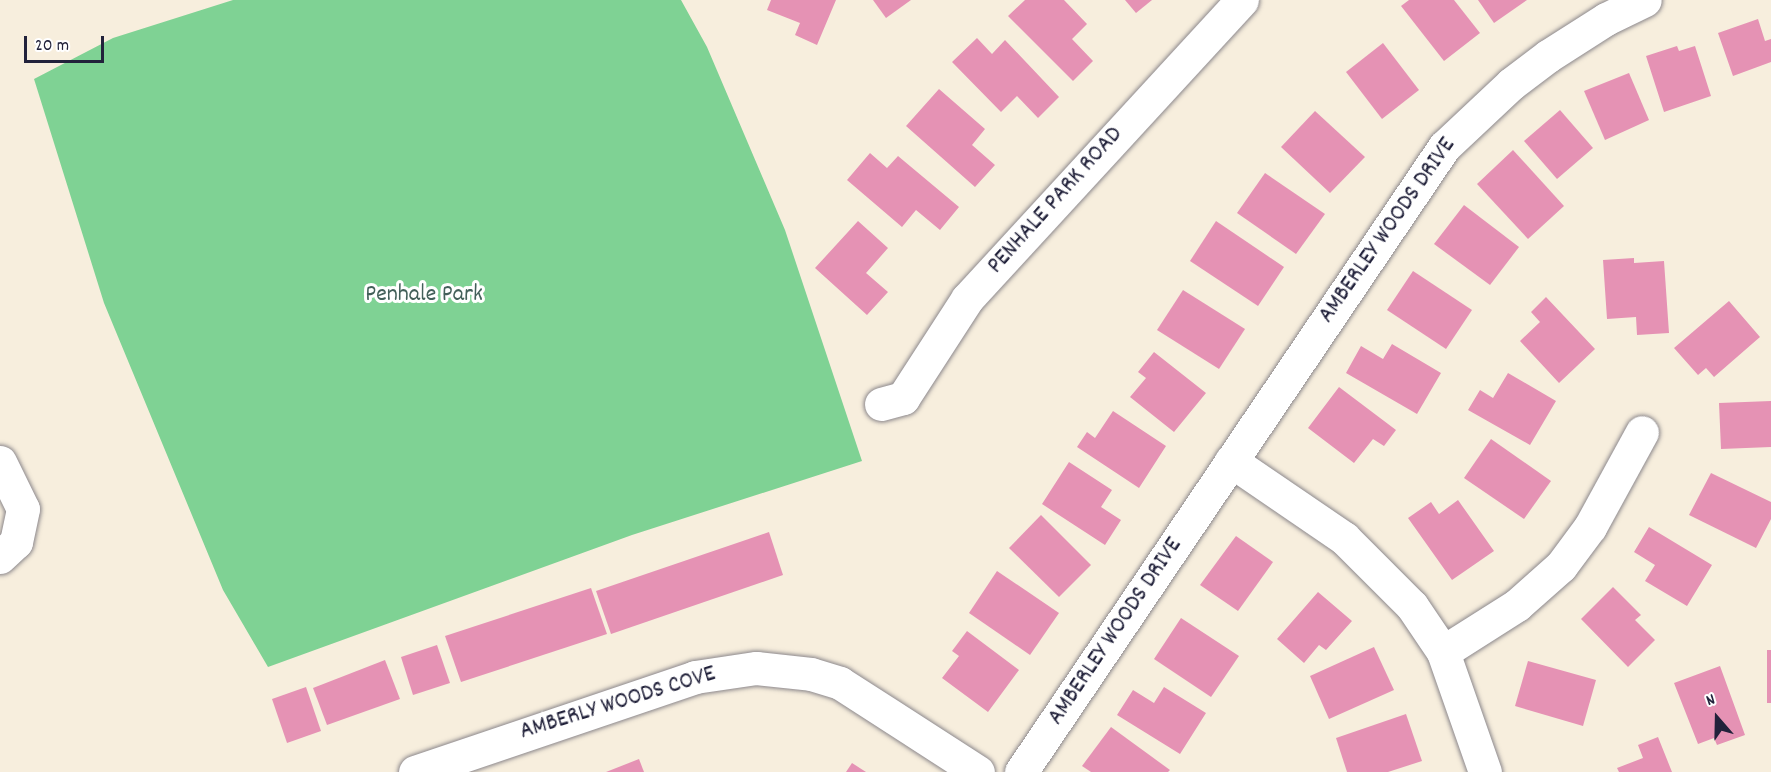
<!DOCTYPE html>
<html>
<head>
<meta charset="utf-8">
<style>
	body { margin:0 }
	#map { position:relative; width:1771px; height:772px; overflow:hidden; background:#f7eedd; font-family:Dekko,sans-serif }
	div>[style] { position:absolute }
	.green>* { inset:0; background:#7fd294 }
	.building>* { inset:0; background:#e592b4 }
	.roads { filter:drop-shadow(0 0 2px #8c888c) drop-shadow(0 0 2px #8c888c) }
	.minor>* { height:33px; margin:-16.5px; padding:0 16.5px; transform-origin:16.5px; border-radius:16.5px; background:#fff }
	span { translate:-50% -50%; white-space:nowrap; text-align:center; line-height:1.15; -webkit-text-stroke:6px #fff; paint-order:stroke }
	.street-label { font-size:24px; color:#22223b }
	.park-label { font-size:24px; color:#43605a }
	.north { position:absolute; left:1687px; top:688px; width:60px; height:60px; -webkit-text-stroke:4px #fff; paint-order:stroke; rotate:340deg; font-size:16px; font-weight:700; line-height:24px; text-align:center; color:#22223b }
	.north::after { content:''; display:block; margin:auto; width:21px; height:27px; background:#22223b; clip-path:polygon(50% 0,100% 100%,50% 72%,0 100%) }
	.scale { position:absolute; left:24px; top:36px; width:80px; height:27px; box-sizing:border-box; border:3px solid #22223b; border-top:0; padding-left:8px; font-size:18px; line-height:21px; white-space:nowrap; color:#22223b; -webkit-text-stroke:4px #fff; paint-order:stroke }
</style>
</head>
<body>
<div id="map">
	<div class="green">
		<div style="clip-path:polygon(233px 0,681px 0,707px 47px,785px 230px,862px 461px,632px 535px,268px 667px,223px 590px,104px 303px,34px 79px,113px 38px)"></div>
	</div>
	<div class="building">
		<div style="clip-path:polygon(771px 0,836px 0,817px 45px,795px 35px,800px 23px,767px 10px)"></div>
		<div style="clip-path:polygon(873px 0,911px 0,886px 18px)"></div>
		<div style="clip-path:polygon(1025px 0,1064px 0,1087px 24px,1072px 39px,1093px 61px,1073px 81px,1008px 16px)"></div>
		<div style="clip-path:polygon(1125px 0,1152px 0,1136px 13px)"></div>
		<div style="clip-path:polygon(1409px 0,1454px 0,1480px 33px,1444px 61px,1401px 6px)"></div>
		<div style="clip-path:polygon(1478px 0,1527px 0,1494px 23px)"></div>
		<div style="clip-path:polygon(1758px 19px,1765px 41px,1771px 39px,1771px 62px,1733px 76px,1718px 33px)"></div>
		<div style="clip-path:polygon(977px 38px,992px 54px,1005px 40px,1059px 97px,1038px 118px,1017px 96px,1001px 112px,952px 62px)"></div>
		<div style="clip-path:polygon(1383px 43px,1419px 90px,1382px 119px,1346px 72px)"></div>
		<div style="clip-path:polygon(1677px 46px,1679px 51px,1695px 46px,1711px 96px,1664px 112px,1646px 56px)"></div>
		<div style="clip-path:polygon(1629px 73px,1649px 120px,1605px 140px,1584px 91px)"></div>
		<div style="clip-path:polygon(939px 89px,985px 129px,972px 145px,995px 165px,975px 187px,906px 126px)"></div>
		<div style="clip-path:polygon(1560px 110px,1593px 148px,1557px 179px,1524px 141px)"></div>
		<div style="clip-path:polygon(1315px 111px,1365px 157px,1330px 193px,1281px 147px)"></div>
		<div style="clip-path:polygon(1513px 150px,1564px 206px,1528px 239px,1477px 184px)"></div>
		<div style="clip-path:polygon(870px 153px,887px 168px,898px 156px,959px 207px,940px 230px,916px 210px,902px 227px,847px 180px)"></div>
		<div style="clip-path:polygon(1265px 173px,1325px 214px,1296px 254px,1237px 213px)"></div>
		<div style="clip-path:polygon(1464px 205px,1519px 247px,1490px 285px,1434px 244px)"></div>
		<div style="clip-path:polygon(858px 221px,888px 248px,866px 273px,888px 292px,867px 315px,815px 268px)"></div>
		<div style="clip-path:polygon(1216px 221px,1284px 267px,1258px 306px,1190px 261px)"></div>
		<div style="clip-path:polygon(1634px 258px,1634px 263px,1664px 261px,1669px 333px,1637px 335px,1636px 317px,1607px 319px,1603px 260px)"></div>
		<div style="clip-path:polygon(1413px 271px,1472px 310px,1446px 349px,1387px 310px)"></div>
		<div style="clip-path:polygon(1183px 290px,1245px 329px,1219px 369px,1157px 330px)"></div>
		<div style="clip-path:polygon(1546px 297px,1595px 349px,1559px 383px,1520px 341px,1540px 322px,1531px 312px)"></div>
		<div style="clip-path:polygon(1729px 301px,1760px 337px,1714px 377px,1706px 368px,1698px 375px,1674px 348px)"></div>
		<div style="clip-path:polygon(1392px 344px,1441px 373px,1417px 414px,1346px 373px,1361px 346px,1383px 359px)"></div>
		<div style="clip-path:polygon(1154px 352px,1206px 393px,1174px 432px,1130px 397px,1146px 378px,1138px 372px)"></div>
		<div style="clip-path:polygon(1508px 373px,1556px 401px,1530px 445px,1468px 410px,1480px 390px,1493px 398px)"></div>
		<div style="clip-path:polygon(1339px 387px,1396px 430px,1384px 446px,1373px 439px,1354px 463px,1308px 428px)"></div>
		<div style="clip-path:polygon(1771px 401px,1771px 447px,1721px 449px,1719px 403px)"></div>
		<div style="clip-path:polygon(1113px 411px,1166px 446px,1139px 488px,1077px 447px,1087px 432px,1095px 438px)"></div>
		<div style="clip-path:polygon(1491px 439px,1551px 481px,1524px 519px,1464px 478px)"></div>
		<div style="clip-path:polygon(1069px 462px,1112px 490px,1101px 507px,1121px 520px,1105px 545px,1042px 504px)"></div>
		<div style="clip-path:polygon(1711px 473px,1771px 502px,1771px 519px,1756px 548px,1689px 515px)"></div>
		<div style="clip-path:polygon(1458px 500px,1494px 551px,1452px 580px,1408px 518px,1431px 502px,1439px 514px)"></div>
		<div style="clip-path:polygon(1041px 515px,1091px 565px,1059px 597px,1009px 548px)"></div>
		<div style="clip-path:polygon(1649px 527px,1712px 565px,1687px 606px,1645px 581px,1655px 565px,1634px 552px)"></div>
		<div style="clip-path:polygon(769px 532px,783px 575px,611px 634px,596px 591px)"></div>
		<div style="clip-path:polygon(1236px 536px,1273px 562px,1238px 611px,1200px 585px)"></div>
		<div style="clip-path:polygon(997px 571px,1059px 613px,1030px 655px,969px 613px)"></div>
		<div style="clip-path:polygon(1613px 587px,1641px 615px,1635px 620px,1655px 640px,1628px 667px,1581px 619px)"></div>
		<div style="clip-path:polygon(591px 588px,607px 634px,461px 682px,445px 636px)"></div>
		<div style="clip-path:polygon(1318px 592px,1352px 621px,1326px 650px,1319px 645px,1304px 663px,1277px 639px)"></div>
		<div style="clip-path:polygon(1181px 618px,1239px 656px,1211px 697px,1154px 659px)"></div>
		<div style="clip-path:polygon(967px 631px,1019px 670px,988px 712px,942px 678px,959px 656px,952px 651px)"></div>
		<div style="clip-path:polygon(437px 645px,450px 683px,413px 695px,401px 657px)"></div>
		<div style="clip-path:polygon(1374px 647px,1394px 690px,1329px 719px,1310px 676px)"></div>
		<div style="clip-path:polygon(1767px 650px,1771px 650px,1771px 703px,1767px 703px)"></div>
		<div style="clip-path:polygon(385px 660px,400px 699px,327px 725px,313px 688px)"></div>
		<div style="clip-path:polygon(1528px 661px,1596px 680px,1583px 726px,1515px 706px)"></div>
		<div style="clip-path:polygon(1720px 666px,1745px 735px,1717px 745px,1714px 738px,1698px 744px,1674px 683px)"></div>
		<div style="clip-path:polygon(306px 687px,321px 731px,287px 743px,272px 699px)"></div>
		<div style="clip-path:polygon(1164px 687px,1206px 713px,1180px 754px,1117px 715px,1133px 690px,1154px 703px)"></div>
		<div style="clip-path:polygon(1406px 714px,1422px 761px,1388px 772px,1347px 772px,1336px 738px)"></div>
		<div style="clip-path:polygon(1111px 727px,1170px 770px,1168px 772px,1091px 772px,1082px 766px)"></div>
		<div style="clip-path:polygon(1658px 737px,1672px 772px,1619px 772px,1617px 768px,1643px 758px,1638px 745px)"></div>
		<div style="clip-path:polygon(639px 759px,644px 772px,606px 772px)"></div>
		<div style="clip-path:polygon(852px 763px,866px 772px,846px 772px)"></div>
	</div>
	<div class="roads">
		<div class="minor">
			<div style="left:881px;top:404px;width:23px;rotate:-15deg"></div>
			<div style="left:903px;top:398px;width:118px;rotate:-57.1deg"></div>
			<div style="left:967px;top:299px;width:406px;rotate:-47.4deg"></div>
			<div style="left:1231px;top:461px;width:137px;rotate:34.3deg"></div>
			<div style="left:1344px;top:538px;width:96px;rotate:45deg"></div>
			<div style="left:1412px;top:606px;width:55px;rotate:56deg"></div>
			<div style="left:1443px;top:652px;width:127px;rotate:70.7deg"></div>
			<div style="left:0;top:462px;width:52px;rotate:63.9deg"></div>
			<div style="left:23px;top:509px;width:34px;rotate:102deg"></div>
			<div style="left:16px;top:542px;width:22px;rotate:137deg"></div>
			<div style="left:1443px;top:652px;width:88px;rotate:-32.4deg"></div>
			<div style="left:1517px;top:605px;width:59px;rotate:-41.6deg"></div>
			<div style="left:1561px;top:566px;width:49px;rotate:-53.4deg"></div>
			<div style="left:1590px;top:527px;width:108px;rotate:-61.3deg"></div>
			<div style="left:415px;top:772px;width:296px;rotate:-18.7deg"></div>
			<div style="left:695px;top:677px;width:62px;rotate:-8.4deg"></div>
			<div style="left:756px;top:668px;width:55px;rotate:6.2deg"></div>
			<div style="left:811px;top:674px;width:30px;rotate:17deg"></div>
			<div style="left:840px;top:683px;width:164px;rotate:32.8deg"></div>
			<div style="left:1021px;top:772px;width:755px;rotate:-55.91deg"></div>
			<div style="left:1444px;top:147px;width:92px;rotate:-43.2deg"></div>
			<div style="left:1511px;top:84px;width:46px;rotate:-37.1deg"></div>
			<div style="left:1548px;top:56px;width:69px;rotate:-32.5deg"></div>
			<div style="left:1606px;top:19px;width:43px;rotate:-26deg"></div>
		</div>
	</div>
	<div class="street-label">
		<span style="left:1056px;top:201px;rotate:-48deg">PENHALE PARK ROAD</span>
		<span style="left:1388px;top:231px;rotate:-55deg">AMBERLEY WOODS DRIVE</span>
		<span style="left:1116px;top:632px;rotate:-56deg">AMBERLEY WOODS DRIVE</span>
		<span style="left:618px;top:704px;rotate:-17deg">AMBERLY WOODS COVE</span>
	</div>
	<div class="park-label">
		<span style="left:424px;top:296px">Penhale Park</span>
	</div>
	<div class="north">N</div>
	<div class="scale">20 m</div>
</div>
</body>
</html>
